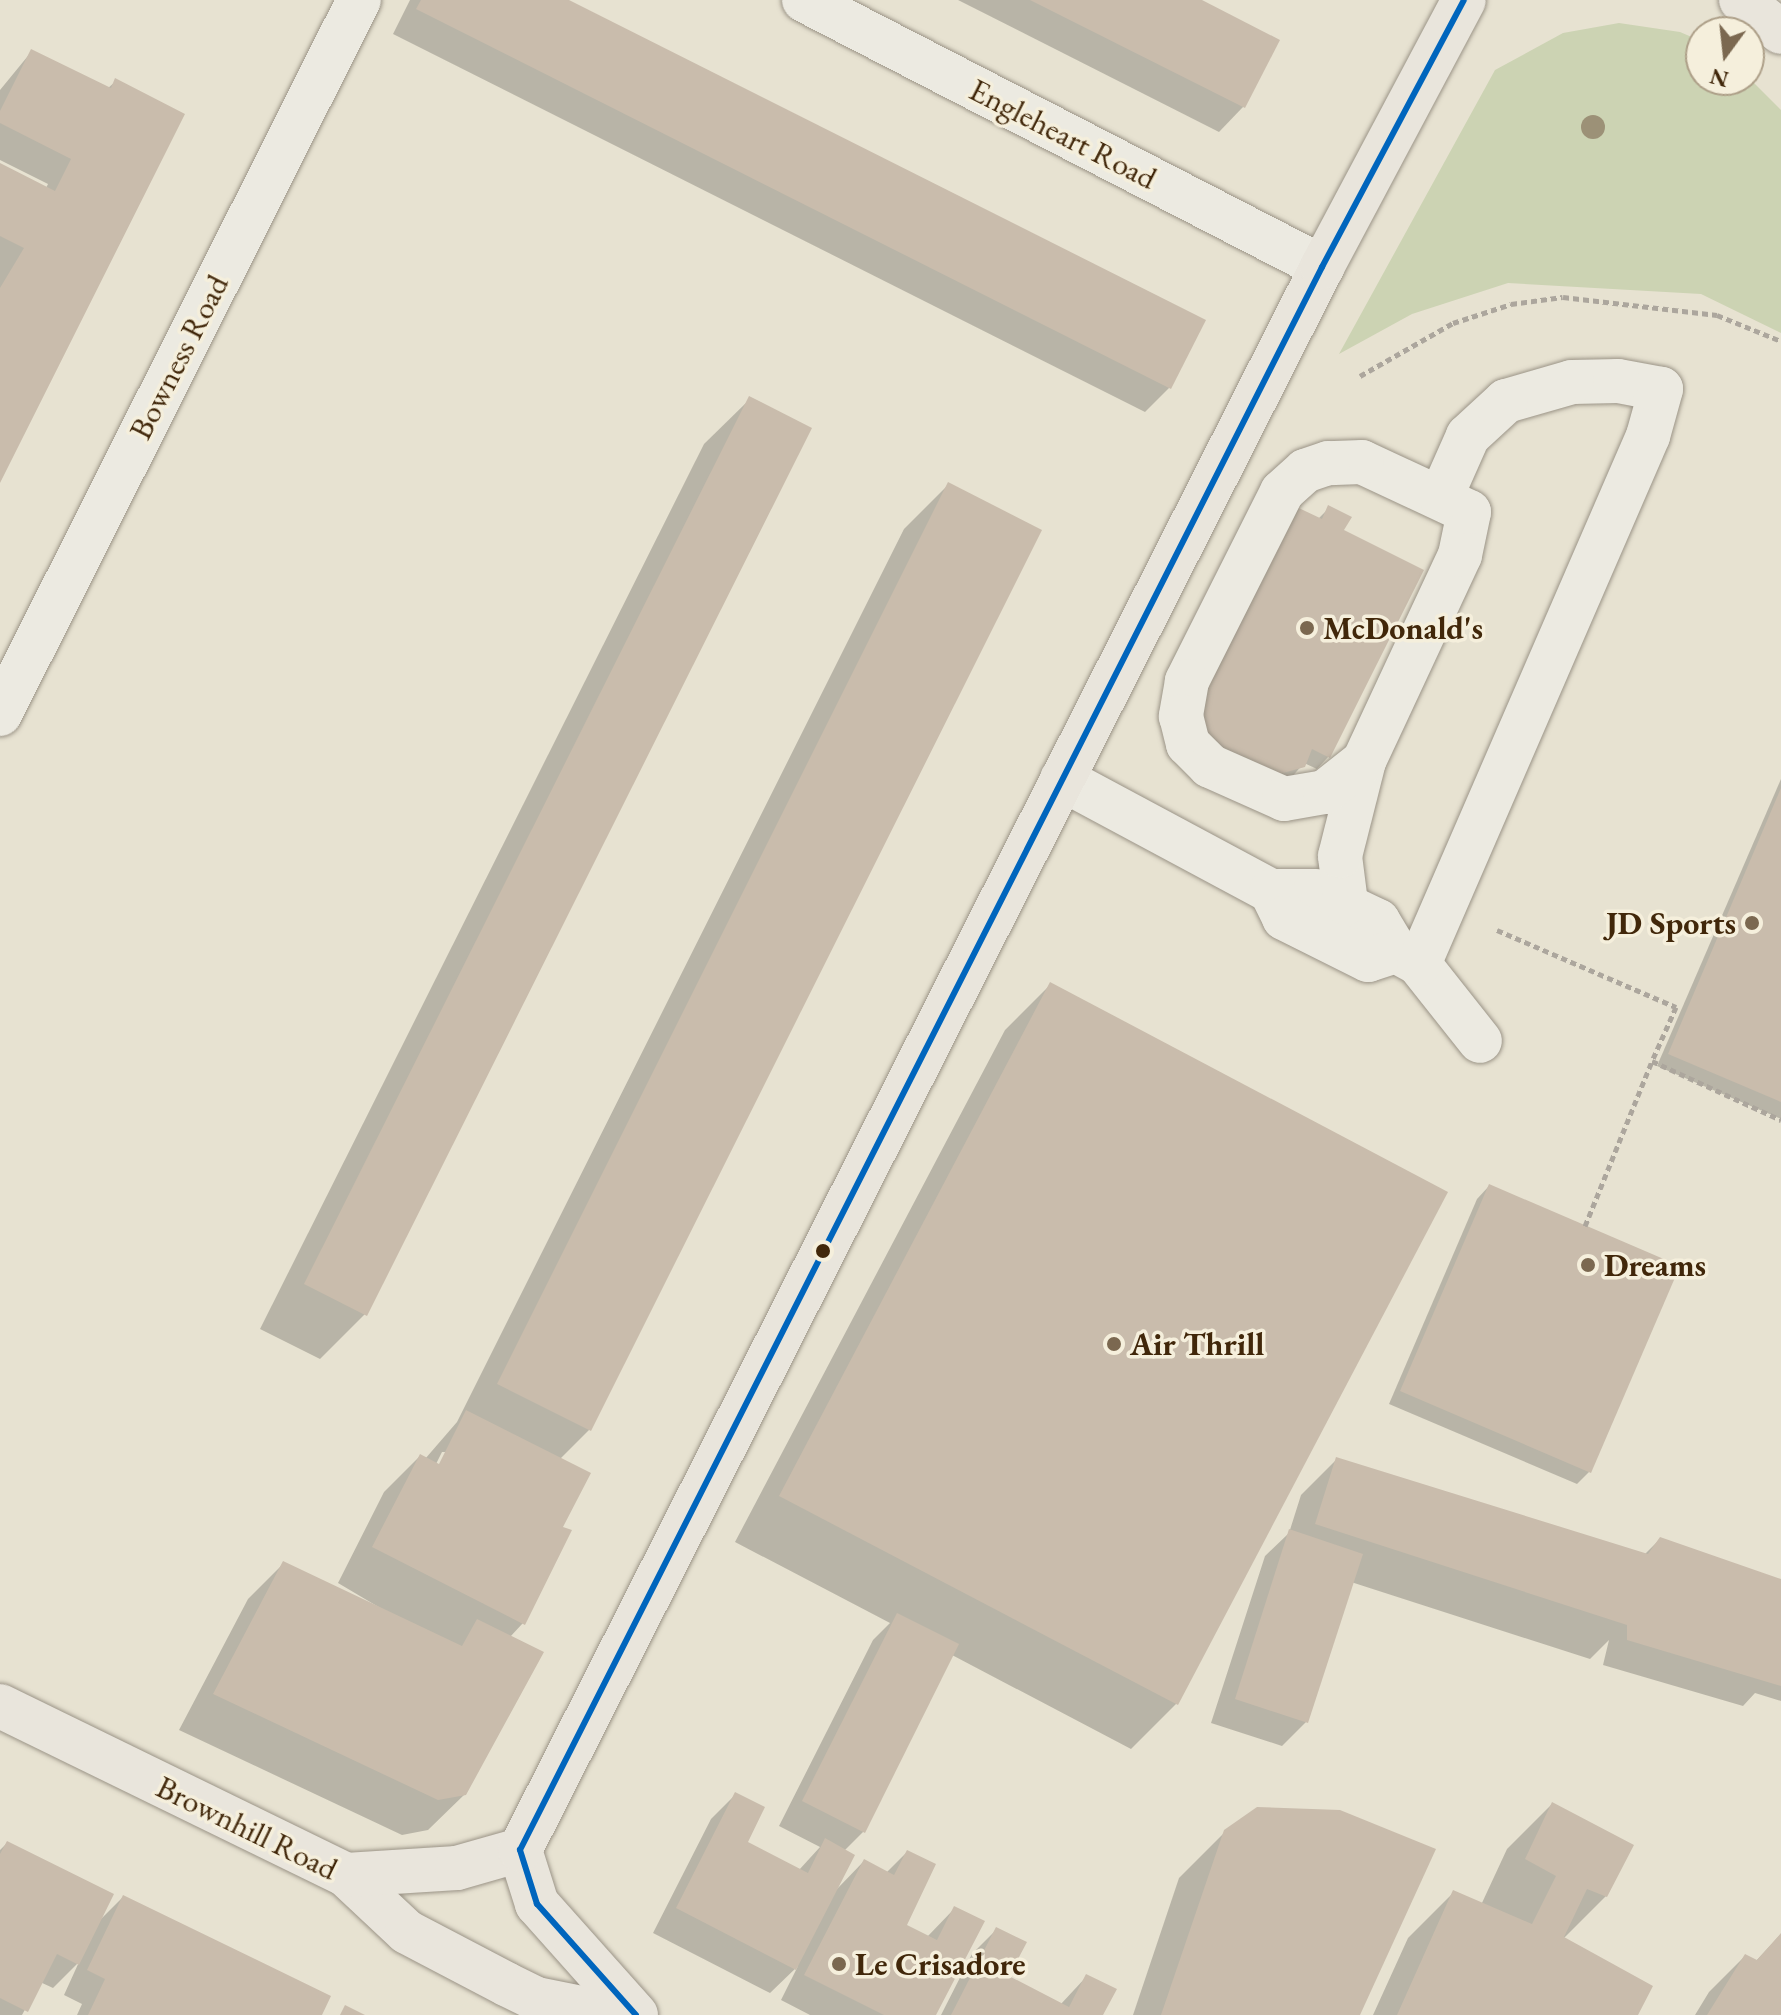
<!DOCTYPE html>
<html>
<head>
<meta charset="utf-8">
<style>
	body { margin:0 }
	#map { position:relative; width:1781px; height:2015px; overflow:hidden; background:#e7e2d1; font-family:"EB Garamond",serif }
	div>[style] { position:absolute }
	.green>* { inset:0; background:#ccd3b3 }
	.shadow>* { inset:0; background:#0003 }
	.building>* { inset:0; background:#c9bcac }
	.path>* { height:5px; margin-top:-2.5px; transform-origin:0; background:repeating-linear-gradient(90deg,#aca69d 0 6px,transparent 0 10px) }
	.roads { filter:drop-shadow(0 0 2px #9b9487) drop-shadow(0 0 2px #9b9487) }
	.minor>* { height:44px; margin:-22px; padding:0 22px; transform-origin:22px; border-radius:22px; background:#eceae1 }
	.highway>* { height:44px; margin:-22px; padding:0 22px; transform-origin:22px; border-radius:22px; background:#e9e5dc }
	.bus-1>* { height:6px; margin:-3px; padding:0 3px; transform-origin:3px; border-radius:3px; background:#0065bd }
	.trees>* { width:24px; height:24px; margin:-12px; border-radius:50%; background:#9c9177 }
	.dots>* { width:22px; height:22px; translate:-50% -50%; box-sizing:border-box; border:4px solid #f5efdc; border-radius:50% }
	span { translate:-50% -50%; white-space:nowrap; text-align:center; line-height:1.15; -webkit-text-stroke:7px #f5efdc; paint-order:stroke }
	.street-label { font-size:32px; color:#41270a }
	.poi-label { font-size:32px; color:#41270a; font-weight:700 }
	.left { translate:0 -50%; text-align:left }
	.right { translate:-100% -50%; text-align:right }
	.north { position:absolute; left:1685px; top:16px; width:80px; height:80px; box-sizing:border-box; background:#f5efdc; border:2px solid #ad9f88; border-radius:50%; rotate:195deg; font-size:22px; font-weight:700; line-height:32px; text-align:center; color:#41270a }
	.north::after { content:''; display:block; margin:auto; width:28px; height:36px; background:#7b6850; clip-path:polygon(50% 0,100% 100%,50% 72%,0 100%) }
</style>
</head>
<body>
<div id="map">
	<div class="green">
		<div style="clip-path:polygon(1619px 23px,1680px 32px,1701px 41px,1701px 80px,1749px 78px,1781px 110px,1781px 333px,1701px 294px,1508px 283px,1412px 314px,1339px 354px,1495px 70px,1563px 33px)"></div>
	</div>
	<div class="shadow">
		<div style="clip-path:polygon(410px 0,565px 0,1170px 387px,1145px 412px,393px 34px)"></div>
		<div style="clip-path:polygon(958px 0,1197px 0,1277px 41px,1243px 107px,1219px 132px)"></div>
		<div style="clip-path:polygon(32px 51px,107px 89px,116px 81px,0 479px,0 165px,46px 188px,48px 184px,0 160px,0 90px)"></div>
		<div style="clip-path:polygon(750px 399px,365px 1314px,320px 1359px,260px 1329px,704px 444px)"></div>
		<div style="clip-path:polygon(evenodd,949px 484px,589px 1430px,559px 1460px,523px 1623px,510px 1637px,465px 1794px,428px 1830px,402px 1835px,179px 1730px,248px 1599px,284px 1563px,392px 1615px,338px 1583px,384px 1492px,420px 1456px,425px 1459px,457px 1422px,904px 529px,949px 484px,442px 1452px,447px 1452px,436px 1473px,432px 1472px,442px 1452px)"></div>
		<div style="clip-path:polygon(1329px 508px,1342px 531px,1329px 756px,1317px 769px,1304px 763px,1290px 779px,1263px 787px,1318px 519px)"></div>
		<div style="clip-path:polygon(1781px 779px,1781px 1119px,1657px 1066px)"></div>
		<div style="clip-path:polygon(1050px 985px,1445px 1192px,1176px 1704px,1131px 1749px,952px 1655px,863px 1832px,844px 1851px,837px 1889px,864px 1861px,886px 1873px,907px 1852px,904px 1926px,927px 1937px,954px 1909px,934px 2015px,810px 2015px,781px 2000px,798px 1966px,770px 1993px,653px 1933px,711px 1819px,735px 1795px,746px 1843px,799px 1870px,820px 1847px,779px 1826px,873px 1640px,890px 1623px,735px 1542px,1005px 1030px)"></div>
		<div style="clip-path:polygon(1489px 1186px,1678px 1267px,1589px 1472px,1577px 1484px,1389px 1404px,1477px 1199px)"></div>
		<div style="clip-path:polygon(1337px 1459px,1644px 1555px,1660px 1539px,1781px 1581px,1781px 1701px,1755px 1693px,1743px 1706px,1603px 1665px,1609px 1640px,1590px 1659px,1351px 1582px,1306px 1722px,1282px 1746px,1211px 1723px,1265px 1556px,1289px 1533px,1301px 1495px)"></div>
		<div style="clip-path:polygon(1552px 1804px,1606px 1896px,1563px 1939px,1636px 2015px,1373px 2015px,1408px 1938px,1453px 1893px,1481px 1905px,1507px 1849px)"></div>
		<div style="clip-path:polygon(1225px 1832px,1358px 2015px,1133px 2015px,1179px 1878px)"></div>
		<div style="clip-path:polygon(7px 1843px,98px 1922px,123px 1897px,320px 2015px,77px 2015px,82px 2004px,64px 1995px,79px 1962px,53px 1988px,40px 1982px,22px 2015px,0 2015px,0 1850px)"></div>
		<div style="clip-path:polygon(997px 1929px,1006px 1977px,1060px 2005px,1087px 1976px,1101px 2015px,941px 2015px,972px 1954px)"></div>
		<div style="clip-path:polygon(1781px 1934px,1781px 2015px,1695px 2015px,1709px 1992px,1745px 1956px,1755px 1962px)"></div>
	</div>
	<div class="building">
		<div style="clip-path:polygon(421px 0,569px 0,1206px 320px,1171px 389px,416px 9px)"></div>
		<div style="clip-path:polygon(1030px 0,1202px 0,1280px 40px,1245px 108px)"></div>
		<div style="clip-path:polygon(31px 49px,111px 88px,115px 78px,185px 114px,0 483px,0 288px,24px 248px,0 236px,0 163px,55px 191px,71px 159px,0 123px,0 111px)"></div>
		<div style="clip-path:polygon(749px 396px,812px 428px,367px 1316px,304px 1284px)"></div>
		<div style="clip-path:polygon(948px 482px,1042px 530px,591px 1431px,497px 1384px)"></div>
		<div style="clip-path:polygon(1284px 501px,1322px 519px,1328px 505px,1352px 517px,1344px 530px,1424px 570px,1330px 758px,1312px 749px,1305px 767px,1276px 775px,1211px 750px,1195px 719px,1201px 693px)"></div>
		<div style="clip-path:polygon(1781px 788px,1781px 1102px,1668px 1054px)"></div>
		<div style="clip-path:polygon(1050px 982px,1448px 1192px,1178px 1705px,779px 1496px)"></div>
		<div style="clip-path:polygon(1489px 1184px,1680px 1266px,1591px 1473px,1400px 1391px)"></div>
		<div style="clip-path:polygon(466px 1410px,591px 1473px,563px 1527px,572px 1530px,525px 1625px,372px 1547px,420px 1454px,439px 1464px)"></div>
		<div style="clip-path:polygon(1336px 1457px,1648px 1554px,1660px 1537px,1781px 1579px,1781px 1686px,1627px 1640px,1627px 1625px,1315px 1524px)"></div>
		<div style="clip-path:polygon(1289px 1529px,1363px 1554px,1308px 1723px,1235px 1699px)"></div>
		<div style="clip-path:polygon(283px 1561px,462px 1646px,477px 1619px,544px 1652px,466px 1795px,438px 1800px,213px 1694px)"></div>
		<div style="clip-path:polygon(897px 1613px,959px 1644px,865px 1833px,802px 1801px)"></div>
		<div style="clip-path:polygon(735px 1792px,765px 1807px,748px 1842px,808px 1873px,825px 1838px,855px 1855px,796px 1970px,676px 1908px)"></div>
		<div style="clip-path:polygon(1552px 1802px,1634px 1845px,1607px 1897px,1587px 1889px,1564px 1937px,1653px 1986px,1638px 2015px,1397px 2015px,1453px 1890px,1532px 1924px,1556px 1876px,1525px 1859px)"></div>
		<div style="clip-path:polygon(1257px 1807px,1340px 1810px,1436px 1849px,1360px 2015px,1161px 2015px,1224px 1830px)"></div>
		<div style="clip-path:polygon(7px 1841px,114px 1894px,79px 1965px,57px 1954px,28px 2012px,0 1998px,0 1854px)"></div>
		<div style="clip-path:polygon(907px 1850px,936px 1864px,907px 1925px,937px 1940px,954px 1906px,985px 1921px,936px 2015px,884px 2015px,804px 1975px,864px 1859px,894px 1875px)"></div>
		<div style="clip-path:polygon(123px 1895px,331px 1996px,322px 2015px,88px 2015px,105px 1979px,87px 1970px)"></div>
		<div style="clip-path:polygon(996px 1927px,1027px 1942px,1009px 1976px,1069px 2007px,1086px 1974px,1117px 1989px,1103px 2015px,951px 2015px)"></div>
		<div style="clip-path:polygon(1781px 1933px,1781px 2015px,1707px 2015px,1745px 1954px,1757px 1960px)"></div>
		<div style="clip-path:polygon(345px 2005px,365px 2015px,340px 2015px)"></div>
	</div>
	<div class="path">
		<div style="left:1360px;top:376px;width:107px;rotate:-29.7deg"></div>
		<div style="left:1453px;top:323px;width:61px;rotate:-18.1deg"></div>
		<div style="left:1511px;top:304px;width:52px;rotate:-7.7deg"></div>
		<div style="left:1563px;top:297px;width:155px;rotate:6.7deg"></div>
		<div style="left:1717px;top:315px;width:69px;rotate:22.1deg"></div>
		<div style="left:1497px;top:930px;width:195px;rotate:23.3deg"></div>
		<div style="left:1676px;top:1007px;width:59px;rotate:114deg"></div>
		<div style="left:1652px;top:1061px;width:142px;rotate:24.6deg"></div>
		<div style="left:1585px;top:1226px;width:178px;rotate:-67.9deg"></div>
	</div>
	<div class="roads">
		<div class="minor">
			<div style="left:804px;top:0;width:583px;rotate:27.27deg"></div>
			<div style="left:0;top:714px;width:799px;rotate:-63.31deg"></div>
			<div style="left:1062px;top:779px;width:237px;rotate:28.2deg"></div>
			<div style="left:1271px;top:891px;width:44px"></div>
			<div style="left:1315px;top:891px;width:70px;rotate:25.5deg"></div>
			<div style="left:1378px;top:921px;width:35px;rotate:59deg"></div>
			<div style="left:1396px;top:951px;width:26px;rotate:29deg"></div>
			<div style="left:1419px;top:964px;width:98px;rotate:51.6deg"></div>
			<div style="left:1271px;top:891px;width:30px;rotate:64deg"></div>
			<div style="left:1284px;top:918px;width:94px;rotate:26.6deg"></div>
			<div style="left:1368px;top:960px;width:29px;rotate:-18deg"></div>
			<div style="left:1346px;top:903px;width:47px;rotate:-97.3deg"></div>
			<div style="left:1340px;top:856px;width:98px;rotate:-75.8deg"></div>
			<div style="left:1364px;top:761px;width:227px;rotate:-65deg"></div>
			<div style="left:1460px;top:555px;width:44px;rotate:-78.2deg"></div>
			<div style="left:1469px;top:512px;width:118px;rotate:-155deg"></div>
			<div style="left:1362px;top:462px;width:34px;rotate:178deg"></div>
			<div style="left:1328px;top:463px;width:24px;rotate:161deg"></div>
			<div style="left:1305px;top:471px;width:31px;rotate:138deg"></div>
			<div style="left:1282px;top:492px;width:212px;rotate:116.7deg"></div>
			<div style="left:1187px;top:681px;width:36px;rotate:100deg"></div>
			<div style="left:1181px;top:716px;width:29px;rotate:76deg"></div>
			<div style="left:1188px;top:744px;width:31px;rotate:45deg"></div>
			<div style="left:1210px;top:766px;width:81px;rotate:24deg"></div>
			<div style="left:1284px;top:799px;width:42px;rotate:-9.7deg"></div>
			<div style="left:1325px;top:792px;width:50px;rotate:-38.5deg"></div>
			<div style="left:1419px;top:964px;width:576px;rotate:-66.55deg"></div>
			<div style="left:1648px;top:436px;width:49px;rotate:-74.5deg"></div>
			<div style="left:1661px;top:389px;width:44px;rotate:-169.5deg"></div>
			<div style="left:1618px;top:381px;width:46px;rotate:178.8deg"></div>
			<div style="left:1572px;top:382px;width:69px;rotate:163.9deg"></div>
			<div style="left:1506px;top:401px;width:52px;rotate:137.4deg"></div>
			<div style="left:1468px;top:436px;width:67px;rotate:113.9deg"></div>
		</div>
		<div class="highway">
			<div style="left:1741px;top:0;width:51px;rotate:38.7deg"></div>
			<div style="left:0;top:1706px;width:385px;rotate:26deg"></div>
			<div style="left:346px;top:1875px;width:83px;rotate:43.1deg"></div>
			<div style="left:407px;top:1932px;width:112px;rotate:27.7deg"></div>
			<div style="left:506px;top:1984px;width:34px;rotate:26deg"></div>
			<div style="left:537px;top:1999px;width:81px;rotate:11.4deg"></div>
			<div style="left:346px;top:1875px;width:111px;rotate:-3.6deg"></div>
			<div style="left:457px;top:1868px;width:66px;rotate:-15.9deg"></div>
			<div style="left:636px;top:2015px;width:149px;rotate:-131.7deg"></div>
			<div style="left:537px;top:1904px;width:57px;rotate:-107.5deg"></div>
			<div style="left:520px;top:1850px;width:1775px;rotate:-63.13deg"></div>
			<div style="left:1322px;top:267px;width:302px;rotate:-62deg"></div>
		</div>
	</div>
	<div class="bus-1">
		<div style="left:636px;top:2015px;width:149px;rotate:-131.7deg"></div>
		<div style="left:537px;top:1904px;width:57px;rotate:-107.5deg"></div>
		<div style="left:520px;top:1850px;width:1775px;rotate:-63.13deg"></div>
		<div style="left:1322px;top:267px;width:302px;rotate:-62deg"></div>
	</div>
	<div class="trees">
		<div style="left:1593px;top:127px"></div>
	</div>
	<div class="dots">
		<div style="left:1307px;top:628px;background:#7b6850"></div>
		<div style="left:1752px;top:923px;background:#7b6850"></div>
		<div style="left:823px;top:1251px;background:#41270a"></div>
		<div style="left:1588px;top:1265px;background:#7b6850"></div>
		<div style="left:1114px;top:1344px;background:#7b6850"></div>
		<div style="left:839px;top:1964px;background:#7b6850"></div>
	</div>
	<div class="street-label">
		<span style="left:1063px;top:134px;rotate:27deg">Engleheart Road</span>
		<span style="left:179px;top:357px;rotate:-63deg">Bowness Road</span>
		<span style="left:247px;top:1828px;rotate:26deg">Brownhill Road</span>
	</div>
	<div class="poi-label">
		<span class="left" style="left:1323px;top:628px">McDonald's</span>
		<span class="right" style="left:1736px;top:923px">JD Sports</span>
		<span class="left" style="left:1604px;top:1265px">Dreams</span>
		<span class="left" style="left:1130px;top:1344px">Air Thrill</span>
		<span class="left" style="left:855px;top:1964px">Le Crisadore</span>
	</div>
	<div class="north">N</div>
</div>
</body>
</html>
